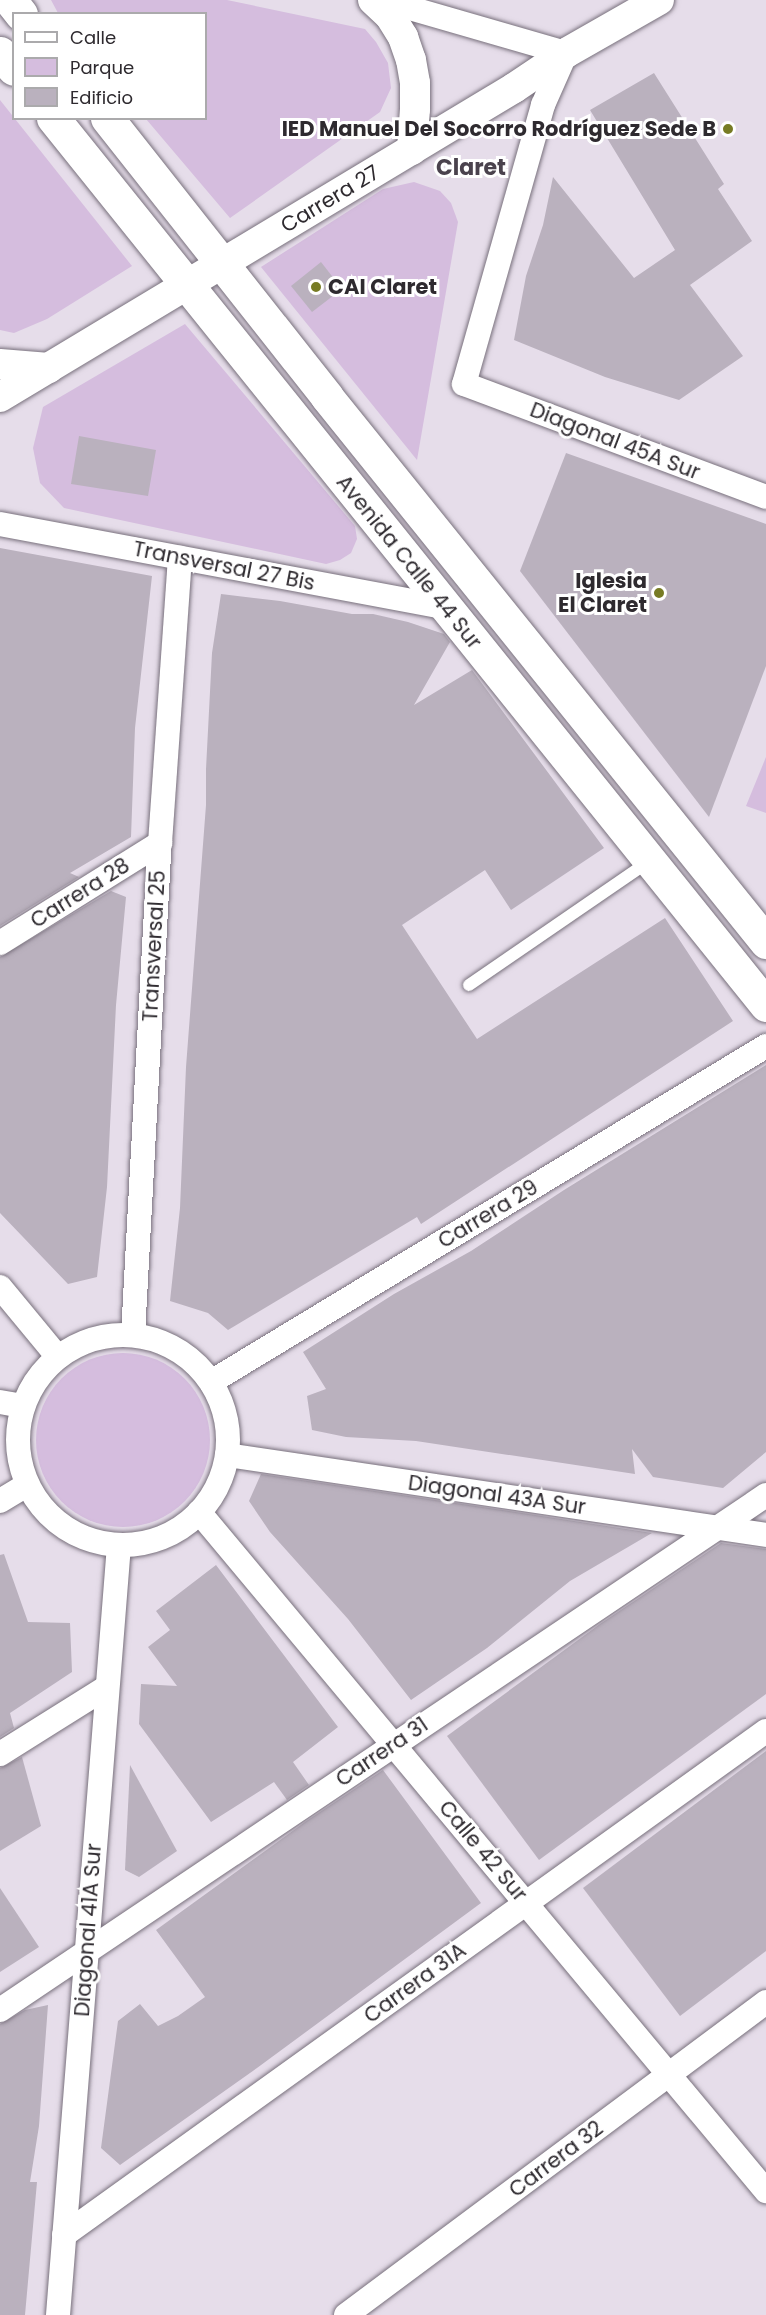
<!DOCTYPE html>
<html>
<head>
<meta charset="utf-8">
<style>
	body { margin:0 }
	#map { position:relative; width:766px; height:2315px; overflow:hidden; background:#e6ddea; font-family:Poppins,sans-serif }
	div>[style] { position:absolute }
	.green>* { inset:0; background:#d5bdde }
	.round { border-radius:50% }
	.building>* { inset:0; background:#bab1be }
	.roads { filter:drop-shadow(0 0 2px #78707c) drop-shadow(0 0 2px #78707c) }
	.service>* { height:12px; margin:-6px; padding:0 6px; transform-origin:6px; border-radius:6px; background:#fff }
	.minor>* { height:24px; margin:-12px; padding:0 12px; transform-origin:12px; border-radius:12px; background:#fff }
	.minor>.ring { margin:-12px; padding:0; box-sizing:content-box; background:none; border:24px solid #fff; border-radius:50% }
	.tertiary>* { height:30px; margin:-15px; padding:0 15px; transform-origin:15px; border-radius:15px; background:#fff }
	.secondary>* { height:33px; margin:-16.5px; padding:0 16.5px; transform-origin:16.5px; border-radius:16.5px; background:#fff }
	.dots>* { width:16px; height:16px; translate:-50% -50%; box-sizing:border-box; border:3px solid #fff; border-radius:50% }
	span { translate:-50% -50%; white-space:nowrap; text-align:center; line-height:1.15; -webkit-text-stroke:6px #fff; paint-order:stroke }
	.poi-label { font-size:21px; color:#2e2a2f; font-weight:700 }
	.right { translate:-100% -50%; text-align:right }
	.left { translate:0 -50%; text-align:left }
	.street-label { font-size:21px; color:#2e2a2f }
	.neighbourhood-label { font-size:22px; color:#4a424d; font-weight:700 }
	.legend { position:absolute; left:12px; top:12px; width:195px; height:108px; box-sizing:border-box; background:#fff; border:2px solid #abaaac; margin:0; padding:8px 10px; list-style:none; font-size:18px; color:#2e2a2f }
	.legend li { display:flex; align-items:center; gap:12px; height:30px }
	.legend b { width:30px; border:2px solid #abaaac }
</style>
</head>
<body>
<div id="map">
	<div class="green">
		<div style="clip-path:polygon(51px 0,227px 0,365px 29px,376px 42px,388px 63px,391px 88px,380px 112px,230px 218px,146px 119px,206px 118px,206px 14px,58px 13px)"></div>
		<div style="clip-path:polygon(0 100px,132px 266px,47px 319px,14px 333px,0 330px)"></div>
		<div style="clip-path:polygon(414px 182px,440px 191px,451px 203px,458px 222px,417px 460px,261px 267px,383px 189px)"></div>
		<div style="clip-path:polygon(185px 324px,355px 526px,357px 539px,351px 553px,340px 560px,326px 564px,64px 508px,40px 483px,33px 448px,43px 407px)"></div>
		<div style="clip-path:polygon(766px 757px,766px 813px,746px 806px)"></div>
		<div class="round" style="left:36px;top:1353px;width:174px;height:174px"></div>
	</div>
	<div class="building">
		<div style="clip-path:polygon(654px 73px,724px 184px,718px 189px,752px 241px,690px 285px,743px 356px,679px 400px,605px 377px,514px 340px,526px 276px,543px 225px,553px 177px,634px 278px,675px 250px,590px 110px)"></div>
		<div style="clip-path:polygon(321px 262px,342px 289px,312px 312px,291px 286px)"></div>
		<div style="clip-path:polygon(79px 436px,156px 450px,148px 496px,71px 484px)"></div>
		<div style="clip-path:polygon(566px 453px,766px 524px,766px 666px,709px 817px,520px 571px)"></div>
		<div style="clip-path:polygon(0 548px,152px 576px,135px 728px,131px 837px,70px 873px,79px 877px,0 926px)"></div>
		<div style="clip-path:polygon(221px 594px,280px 601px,352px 614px,373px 614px,408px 622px,444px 634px,450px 642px,414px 705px,472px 670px,604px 848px,511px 910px,485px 870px,402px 925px,477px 1039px,665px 918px,733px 1021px,421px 1224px,417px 1217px,228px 1330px,208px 1313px,170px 1301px,180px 1208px,186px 1067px,206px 805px,206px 769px,212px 653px)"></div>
		<div style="clip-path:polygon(111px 891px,126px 897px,116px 1005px,107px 1187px,97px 1277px,68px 1284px,0 1213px,0 957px)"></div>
		<div style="clip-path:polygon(766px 1065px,766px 1452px,723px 1488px,653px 1477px,632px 1449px,635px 1474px,416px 1441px,346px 1437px,312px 1430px,307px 1396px,326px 1389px,303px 1352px,394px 1294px,471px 1251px,564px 1190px)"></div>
		<div style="clip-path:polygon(261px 1474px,509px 1511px,652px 1533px,570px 1581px,487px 1648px,411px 1700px,348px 1619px,270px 1532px,249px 1501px)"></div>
		<div style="clip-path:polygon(721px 1543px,766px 1549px,766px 1694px,539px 1860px,447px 1736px,600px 1624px)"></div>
		<div style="clip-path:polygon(4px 1554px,28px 1622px,70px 1623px,72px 1672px,10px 1713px,14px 1728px,0 1737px,0 1555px)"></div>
		<div style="clip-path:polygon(216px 1565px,338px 1727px,293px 1762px,309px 1785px,287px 1800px,274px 1782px,211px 1822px,139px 1724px,141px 1684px,177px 1686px,148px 1647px,170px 1630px,156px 1611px)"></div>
		<div style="clip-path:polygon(766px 1751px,766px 1951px,680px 2016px,583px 1888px)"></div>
		<div style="clip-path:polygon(22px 1757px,41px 1826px,0 1851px,0 1768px)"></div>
		<div style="clip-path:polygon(130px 1765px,177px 1851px,139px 1877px,125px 1870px)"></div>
		<div style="clip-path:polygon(383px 1770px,481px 1903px,257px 2068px,120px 2165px,101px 2148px,118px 2021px,140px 2004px,158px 2026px,178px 2016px,205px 1997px,156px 1930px,305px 1822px)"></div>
		<div style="clip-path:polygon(0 1888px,39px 1947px,0 1972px)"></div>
		<div style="clip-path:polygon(48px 2005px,39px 2126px,30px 2182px,37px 2182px,25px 2315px,0 2315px,0 2024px,25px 2010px)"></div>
	</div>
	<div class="roads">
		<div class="service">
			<div style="left:469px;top:985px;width:217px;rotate:-34.5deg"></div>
		</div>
		<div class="minor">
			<div style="left:382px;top:0;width:191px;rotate:16.1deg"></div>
			<div style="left:566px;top:53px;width:57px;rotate:113.9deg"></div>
			<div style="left:543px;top:105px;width:290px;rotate:105.8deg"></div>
			<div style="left:464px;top:384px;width:322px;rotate:20.5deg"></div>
			<div style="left:0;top:524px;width:455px;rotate:10.6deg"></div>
			<div style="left:0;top:943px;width:189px;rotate:-32deg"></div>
			<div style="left:0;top:1287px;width:91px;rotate:50.4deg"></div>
			<div style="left:133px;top:1335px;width:493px;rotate:-86.9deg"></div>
			<div style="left:160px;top:843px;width:286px;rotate:-86deg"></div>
			<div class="ring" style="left:18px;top:1335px;width:186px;height:186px"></div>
			<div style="left:211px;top:1382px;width:649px;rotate:-31.19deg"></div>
			<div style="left:0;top:1402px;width:22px;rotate:10deg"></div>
			<div style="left:227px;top:1455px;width:545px;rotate:8.44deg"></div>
			<div style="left:0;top:1501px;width:31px;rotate:-31deg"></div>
			<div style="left:199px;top:1512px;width:885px;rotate:50.14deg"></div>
			<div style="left:0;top:1754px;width:126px;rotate:-32.1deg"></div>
			<div style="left:0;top:2010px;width:923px;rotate:-33.91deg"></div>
			<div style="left:64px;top:2235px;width:864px;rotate:-35.68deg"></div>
			<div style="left:58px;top:2315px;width:772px;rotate:-85.47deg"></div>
			<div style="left:346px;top:2315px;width:524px;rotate:-36.69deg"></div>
		</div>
		<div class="tertiary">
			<div style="left:373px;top:0;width:23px;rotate:43deg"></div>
			<div style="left:390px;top:16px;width:25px;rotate:58deg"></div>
			<div style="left:403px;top:37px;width:24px;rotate:71deg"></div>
			<div style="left:411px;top:60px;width:23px;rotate:80deg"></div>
			<div style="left:415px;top:83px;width:26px;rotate:90deg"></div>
			<div style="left:415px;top:109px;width:41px;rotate:94.2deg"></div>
			<div style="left:0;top:364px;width:49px;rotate:4.7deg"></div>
			<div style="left:0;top:397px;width:600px;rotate:-31.01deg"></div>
			<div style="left:514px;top:88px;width:63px;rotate:-33.9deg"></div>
			<div style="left:566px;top:53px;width:107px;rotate:-29.7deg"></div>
		</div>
		<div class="secondary">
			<div style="left:10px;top:0;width:18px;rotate:52deg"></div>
			<div style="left:0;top:53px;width:21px;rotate:49deg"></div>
			<div style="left:53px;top:118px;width:1138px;rotate:51.21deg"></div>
			<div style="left:107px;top:118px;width:355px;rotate:51.7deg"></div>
			<div style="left:327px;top:397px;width:700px;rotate:51.15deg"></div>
		</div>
	</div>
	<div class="dots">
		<div style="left:728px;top:129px;background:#777b24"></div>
		<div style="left:316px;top:287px;background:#777b24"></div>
		<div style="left:659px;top:593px;background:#777b24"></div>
	</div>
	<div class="poi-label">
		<span class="right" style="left:716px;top:129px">IED Manuel Del Socorro Rodríguez Sede B</span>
		<span class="left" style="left:328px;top:287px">CAI Claret</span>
		<span class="right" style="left:647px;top:593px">Iglesia<br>El Claret</span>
	</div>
	<div class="street-label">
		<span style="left:330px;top:199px;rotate:-31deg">Carrera 27</span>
		<span style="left:615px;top:441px;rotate:21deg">Diagonal 45A Sur</span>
		<span style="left:409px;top:562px;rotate:51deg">Avenida Calle 44 Sur</span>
		<span style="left:224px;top:566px;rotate:11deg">Transversal 27 Bis</span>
		<span style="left:80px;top:893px;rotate:-32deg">Carrera 28</span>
		<span style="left:154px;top:946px;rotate:-87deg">Transversal 25</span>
		<span style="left:488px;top:1214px;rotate:-31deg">Carrera 29</span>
		<span style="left:497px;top:1495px;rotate:8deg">Diagonal 43A Sur</span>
		<span style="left:382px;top:1752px;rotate:-34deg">Carrera 31</span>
		<span style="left:483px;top:1851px;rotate:50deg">Calle 42 Sur</span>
		<span style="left:88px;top:1930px;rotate:-86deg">Diagonal 41A Sur</span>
		<span style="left:415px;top:1983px;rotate:-36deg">Carrera 31A</span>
		<span style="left:556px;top:2159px;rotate:-37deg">Carrera 32</span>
	</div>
	<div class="neighbourhood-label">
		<span style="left:471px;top:168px">Claret</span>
	</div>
	<ul class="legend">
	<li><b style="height:8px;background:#fff"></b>Calle</li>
	<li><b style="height:16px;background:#d5bdde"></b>Parque</li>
	<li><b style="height:16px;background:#bab1be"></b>Edificio</li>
	</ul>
</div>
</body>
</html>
